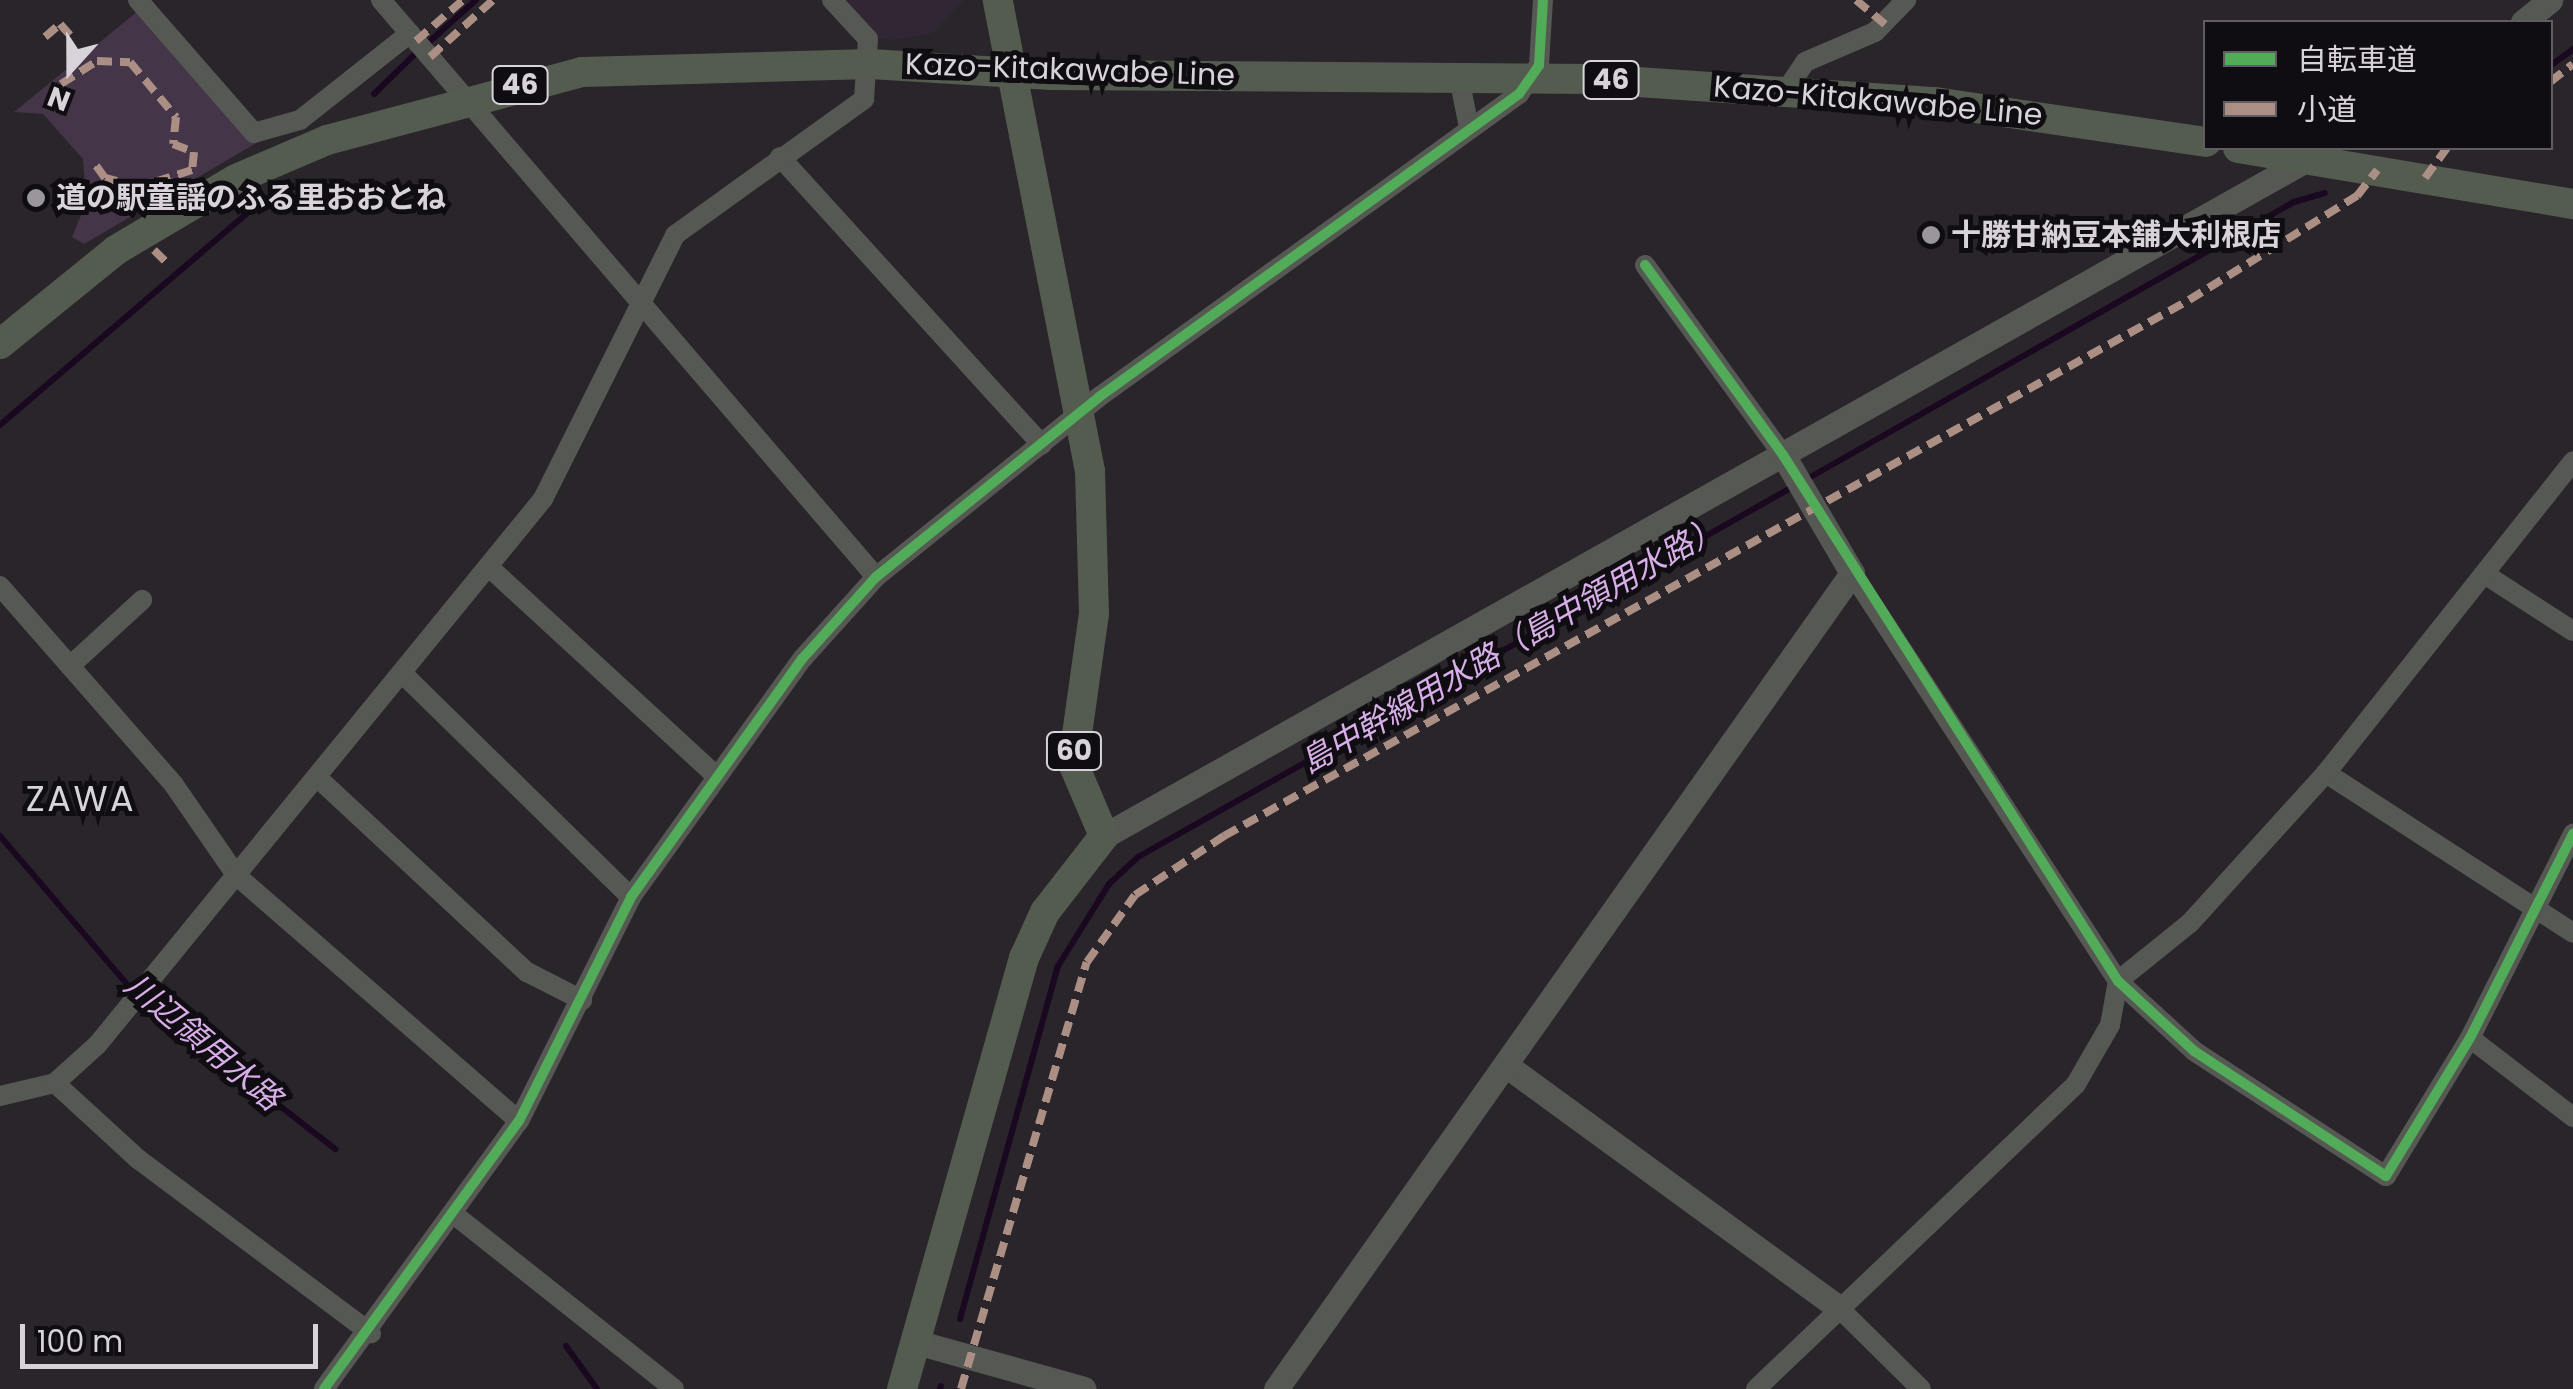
<!DOCTYPE html>
<html>
<head>
<meta charset="utf-8">
<style>
	body { margin:0 }
	#map { position:relative; width:2573px; height:1389px; overflow:hidden; background:#29252a; font-family:Poppins,"Noto Sans JP",sans-serif }
	div>[style] { position:absolute }
	.built>* { inset:0; background:#312634 }
	.green>* { inset:0; background:#443549 }
	.stream>* { height:6px; margin:-3px; padding:0 3px; transform-origin:3px; border-radius:3px; background:#1a0720 }
	.minor>* { height:20px; margin:-10px; padding:0 10px; transform-origin:10px; border-radius:10px; background:#565953 }
	.tertiary>* { height:25px; margin:-12.5px; padding:0 12.5px; transform-origin:12.5px; border-radius:12.5px; background:#565953 }
	.primary>* { height:30px; margin:-15px; padding:0 15px; transform-origin:15px; border-radius:15px; background:#545b4f }
	.quiet>* { height:8px; margin-top:-4px; transform-origin:0; background:repeating-linear-gradient(90deg,#ac8f84 0 15px,transparent 0 23px) }
	.cycleway>* { height:10px; margin:-5px; padding:0 5px; transform-origin:5px; border-radius:5px; background:#51ab58 }
	.dots>* { width:28px; height:28px; translate:-50% -50%; box-sizing:border-box; border:5px solid #100d12; border-radius:50% }
	span { translate:-50% -50%; white-space:nowrap; text-align:center; line-height:1.15; -webkit-text-stroke:10px #100d12; paint-order:stroke }
	.shield-label span { padding:2px 8px; background:#100d12; border:2px solid; border-radius:8px; -webkit-text-stroke-width:0 }
	.shield-label { font-size:28px; color:#d8d2da; font-weight:700 }
	.street-label { font-size:30px; color:#d8d2da }
	.poi-label { font-size:30px; color:#d8d2da; font-weight:700 }
	.left { translate:0 -50%; text-align:left }
	.water-label { font-size:32px; color:#d8aee8; font-style:italic }
	.quarter-label { font-size:35px; color:#d8d2da; letter-spacing:2.5px }
	.legend { position:absolute; left:2203px; top:20px; width:350px; height:130px; box-sizing:border-box; background:#100d12; border:2px solid #605c62; margin:0; padding:12px 18px; list-style:none; font-size:30px; color:#d8d2da }
	.legend li { display:flex; align-items:center; gap:20px; height:50px }
	.legend b { width:50px; border:2px solid #605c62 }
	.north { position:absolute; left:20px; top:20px; width:100px; height:100px; -webkit-text-stroke:8px #100d12; paint-order:stroke; rotate:201deg; font-size:28px; font-weight:700; line-height:40px; text-align:center; color:#d8d2da }
	.north::after { content:''; display:block; margin:auto; width:35px; height:45px; background:#d8d2da; clip-path:polygon(50% 0,100% 100%,50% 72%,0 100%) }
	.scale { position:absolute; left:20px; top:1324px; width:298px; height:45px; box-sizing:border-box; border:5px solid #d8d2da; border-top:0; padding-left:12px; font-size:30px; line-height:35px; white-space:nowrap; color:#d8d2da; -webkit-text-stroke:8px #100d12; paint-order:stroke }
</style>
</head>
<body>
<div id="map">
	<div class="built">
		<div style="clip-path:polygon(844px 0,964px 0,933px 33px,894px 40px,878px 38px)"></div>
	</div>
	<div class="green">
		<div style="clip-path:polygon(138px 11px,258px 142px,84px 244px,72px 237px,86px 203px,83px 159px,43px 114px,14px 112px)"></div>
	</div>
	<div class="stream">
		<div style="left:429px;top:42px;width:63px;rotate:-41.8deg"></div>
		<div style="left:2550px;top:66px;width:29px;rotate:-36deg"></div>
		<div style="left:374px;top:94px;width:57px;rotate:-44.3deg"></div>
		<div style="left:0;top:425px;width:348px;rotate:-40.6deg"></div>
		<div style="left:1807px;top:479px;width:560px;rotate:-29.63deg"></div>
		<div style="left:2294px;top:202px;width:32px;rotate:-16deg"></div>
		<div style="left:0;top:836px;width:204px;rotate:49.4deg"></div>
		<div style="left:143px;top:999px;width:244px;rotate:38deg"></div>
		<div style="left:960px;top:1319px;width:366px;rotate:-74.5deg"></div>
		<div style="left:1058px;top:966px;width:97px;rotate:-58.1deg"></div>
		<div style="left:1109px;top:884px;width:40px;rotate:-43deg"></div>
		<div style="left:1138px;top:857px;width:756px;rotate:-29.48deg"></div>
		<div style="left:566px;top:1346px;width:53px;rotate:54.2deg"></div>
		<div style="left:940px;top:1389px;width:3px;rotate:-72deg"></div>
	</div>
	<div class="minor">
		<div style="left:138px;top:0;width:176px;rotate:48.9deg"></div>
		<div style="left:254px;top:133px;width:48px;rotate:-15.8deg"></div>
		<div style="left:300px;top:120px;width:140px;rotate:-38.3deg"></div>
		<div style="left:381px;top:0;width:760px;rotate:49.37deg"></div>
		<div style="left:1459px;top:78px;width:50px;rotate:78.5deg"></div>
		<div style="left:1787px;top:89px;width:32px;rotate:-56deg"></div>
		<div style="left:1805px;top:62px;width:76px;rotate:-23.2deg"></div>
		<div style="left:1875px;top:32px;width:45px;rotate:-45.9deg"></div>
		<div style="left:780px;top:157px;width:389px;rotate:47.7deg"></div>
		<div style="left:1645px;top:265px;width:235px;rotate:54deg"></div>
		<div style="left:489px;top:567px;width:306px;rotate:42.6deg"></div>
		<div style="left:1852px;top:573px;width:487px;rotate:56.9deg"></div>
		<div style="left:2118px;top:981px;width:103px;rotate:42.6deg"></div>
		<div style="left:2194px;top:1051px;width:229px;rotate:33.1deg"></div>
		<div style="left:2386px;top:1176px;width:162px;rotate:-58.7deg"></div>
		<div style="left:2470px;top:1038px;width:229px;rotate:-63.2deg"></div>
		<div style="left:2486px;top:575px;width:103px;rotate:32.8deg"></div>
		<div style="left:0;top:586px;width:264px;rotate:48.8deg"></div>
		<div style="left:174px;top:785px;width:109px;rotate:55.4deg"></div>
		<div style="left:236px;top:875px;width:375px;rotate:41deg"></div>
		<div style="left:70px;top:666px;width:98px;rotate:-42.5deg"></div>
		<div style="left:404px;top:675px;width:318px;rotate:44.4deg"></div>
		<div style="left:2326px;top:773px;width:294px;rotate:32.9deg"></div>
		<div style="left:319px;top:779px;width:284px;rotate:42.9deg"></div>
		<div style="left:527px;top:972px;width:62px;rotate:27deg"></div>
		<div style="left:2470px;top:1038px;width:130px;rotate:37.5deg"></div>
		<div style="left:55px;top:1083px;width:113px;rotate:42.5deg"></div>
		<div style="left:138px;top:1159px;width:291px;rotate:36.8deg"></div>
		<div style="left:0;top:1096px;width:57px;rotate:-13.3deg"></div>
		<div style="left:55px;top:1083px;width:58px;rotate:-42.2deg"></div>
		<div style="left:98px;top:1044px;width:704px;rotate:-50.77deg"></div>
		<div style="left:543px;top:499px;width:295px;rotate:-63.4deg"></div>
		<div style="left:675px;top:235px;width:233px;rotate:-35.7deg"></div>
		<div style="left:864px;top:99px;width:60px;rotate:-86.2deg"></div>
		<div style="left:868px;top:39px;width:53px;rotate:-132.7deg"></div>
		<div style="left:456px;top:1216px;width:278px;rotate:38.4deg"></div>
		<div style="left:1839px;top:1308px;width:115px;rotate:44.6deg"></div>
		<div style="left:324px;top:1389px;width:331px;rotate:-54deg"></div>
		<div style="left:519px;top:1121px;width:250px;rotate:-63.4deg"></div>
		<div style="left:631px;top:897px;width:294px;rotate:-54.3deg"></div>
		<div style="left:803px;top:658px;width:109px;rotate:-48deg"></div>
		<div style="left:876px;top:577px;width:287px;rotate:-38.9deg"></div>
		<div style="left:1099px;top:397px;width:518px;rotate:-35.81deg"></div>
		<div style="left:1519px;top:94px;width:35px;rotate:-55deg"></div>
		<div style="left:1539px;top:65px;width:65px;rotate:-86.5deg"></div>
		<div style="left:1756px;top:1389px;width:442px;rotate:-43.6deg"></div>
		<div style="left:2076px;top:1084px;width:68px;rotate:-60deg"></div>
		<div style="left:2110px;top:1025px;width:45px;rotate:-79.7deg"></div>
		<div style="left:2118px;top:981px;width:92px;rotate:-38.9deg"></div>
		<div style="left:2190px;top:923px;width:202px;rotate:-47.8deg"></div>
		<div style="left:2326px;top:773px;width:398px;rotate:-51.6deg"></div>
	</div>
	<div class="tertiary">
		<div style="left:2523px;top:22px;width:35px;rotate:-39deg"></div>
		<div style="left:1104px;top:836px;width:1403px;rotate:-29.36deg"></div>
		<div style="left:1507px;top:1066px;width:411px;rotate:36.1deg"></div>
		<div style="left:916px;top:1342px;width:174px;rotate:15.6deg"></div>
		<div style="left:1276px;top:1389px;width:999px;rotate:-54.78deg"></div>
		<div style="left:1852px;top:573px;width:137px;rotate:-120.3deg"></div>
	</div>
	<div class="primary">
		<div style="left:2238px;top:148px;width:340px;rotate:9.5deg"></div>
		<div style="left:0;top:344px;width:149px;rotate:-39deg"></div>
		<div style="left:116px;top:250px;width:139px;rotate:-30.6deg"></div>
		<div style="left:236px;top:179px;width:99px;rotate:-23.2deg"></div>
		<div style="left:327px;top:140px;width:264px;rotate:-14.9deg"></div>
		<div style="left:582px;top:72px;width:288px;rotate:-1.6deg"></div>
		<div style="left:870px;top:64px;width:181px;rotate:3.5deg"></div>
		<div style="left:1051px;top:75px;width:543px;rotate:0.42deg"></div>
		<div style="left:1594px;top:79px;width:342px;rotate:3.9deg"></div>
		<div style="left:1935px;top:102px;width:274px;rotate:8.4deg"></div>
		<div style="left:902px;top:1389px;width:448px;rotate:-74.2deg"></div>
		<div style="left:1024px;top:958px;width:51px;rotate:-65.5deg"></div>
		<div style="left:1045px;top:912px;width:96px;rotate:-52.2deg"></div>
		<div style="left:1104px;top:836px;width:79px;rotate:-113deg"></div>
		<div style="left:1073px;top:763px;width:150px;rotate:-82deg"></div>
		<div style="left:1094px;top:614px;width:143px;rotate:-91.6deg"></div>
		<div style="left:1090px;top:471px;width:480px;rotate:-101.1deg"></div>
	</div>
	<div class="quiet">
		<div style="left:1856px;top:0;width:38px;rotate:40deg"></div>
		<div style="left:45px;top:37px;width:20px;rotate:-41deg"></div>
		<div style="left:60px;top:24px;width:15px;rotate:48deg"></div>
		<div style="left:416px;top:41px;width:62px;rotate:-41.1deg"></div>
		<div style="left:430px;top:57px;width:85px;rotate:-42.1deg"></div>
		<div style="left:2550px;top:82px;width:29px;rotate:-38deg"></div>
		<div style="left:61px;top:84px;width:43px;rotate:-32.6deg"></div>
		<div style="left:97px;top:61px;width:33px;rotate:2deg"></div>
		<div style="left:130px;top:62px;width:72px;rotate:50.1deg"></div>
		<div style="left:176px;top:117px;width:27px;rotate:96deg"></div>
		<div style="left:173px;top:144px;width:22px;rotate:21deg"></div>
		<div style="left:194px;top:152px;width:18px;rotate:96deg"></div>
		<div style="left:192px;top:170px;width:56px;rotate:162.2deg"></div>
		<div style="left:139px;top:187px;width:35px;rotate:-165deg"></div>
		<div style="left:105px;top:178px;width:22px;rotate:-126deg"></div>
		<div style="left:2425px;top:178px;width:37px;rotate:-54deg"></div>
		<div style="left:154px;top:250px;width:20px;rotate:45deg"></div>
		<div style="left:961px;top:1389px;width:445px;rotate:-73.6deg"></div>
		<div style="left:1087px;top:962px;width:82px;rotate:-54.4deg"></div>
		<div style="left:1135px;top:895px;width:107px;rotate:-33.5deg"></div>
		<div style="left:1224px;top:836px;width:1104px;rotate:-29.05deg"></div>
		<div style="left:2189px;top:300px;width:198px;rotate:-31.8deg"></div>
		<div style="left:2357px;top:196px;width:33px;rotate:-52deg"></div>
	</div>
	<div class="cycleway">
		<div style="left:1645px;top:265px;width:235px;rotate:54deg"></div>
		<div style="left:1783px;top:455px;width:624px;rotate:57.51deg"></div>
		<div style="left:2118px;top:981px;width:103px;rotate:42.6deg"></div>
		<div style="left:2194px;top:1051px;width:229px;rotate:33.1deg"></div>
		<div style="left:2386px;top:1176px;width:162px;rotate:-58.7deg"></div>
		<div style="left:2470px;top:1038px;width:229px;rotate:-63.2deg"></div>
		<div style="left:324px;top:1389px;width:331px;rotate:-54deg"></div>
		<div style="left:519px;top:1121px;width:250px;rotate:-63.4deg"></div>
		<div style="left:631px;top:897px;width:294px;rotate:-54.3deg"></div>
		<div style="left:803px;top:658px;width:109px;rotate:-48deg"></div>
		<div style="left:876px;top:577px;width:287px;rotate:-38.9deg"></div>
		<div style="left:1099px;top:397px;width:518px;rotate:-35.81deg"></div>
		<div style="left:1519px;top:94px;width:35px;rotate:-55deg"></div>
		<div style="left:1539px;top:65px;width:65px;rotate:-86.5deg"></div>
	</div>
	<div class="dots">
		<div style="left:36px;top:198px;background:#9b959c"></div>
		<div style="left:1931px;top:235px;background:#9b959c"></div>
	</div>
	<div class="shield-label">
		<span style="left:1611px;top:80px">46</span>
		<span style="left:520px;top:85px">46</span>
		<span style="left:1074px;top:751px">60</span>
	</div>
	<div class="street-label">
		<span style="left:1070px;top:70px;rotate:2deg">Kazo-Kitakawabe Line</span>
		<span style="left:1878px;top:101px;rotate:5deg">Kazo-Kitakawabe Line</span>
	</div>
	<div class="poi-label">
		<span class="left" style="left:56px;top:198px">道の駅童謡のふる里おおとね</span>
		<span class="left" style="left:1951px;top:235px">十勝甘納豆本舗大利根店</span>
	</div>
	<div class="water-label">
		<span style="left:1511px;top:645px;rotate:-30deg">島中幹線用水路（島中領用水路）</span>
		<span style="left:203px;top:1042px;rotate:40deg">川辺領用水路</span>
	</div>
	<div class="quarter-label">
		<span style="left:81px;top:799px">ZAWA</span>
	</div>
	<ul class="legend">
	<li><b style="height:12px;background:#51ab58"></b>自転車道</li>
	<li><b style="height:12px;background:#ac8f84"></b>小道</li>
	</ul>
	<div class="north">N</div>
	<div class="scale">100 m</div>
</div>
</body>
</html>
